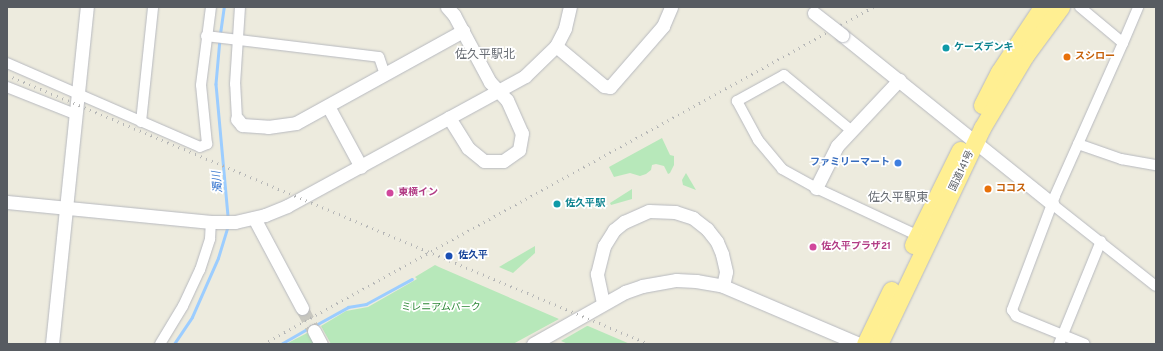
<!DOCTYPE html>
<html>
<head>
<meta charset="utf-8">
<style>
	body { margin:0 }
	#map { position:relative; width:1163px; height:351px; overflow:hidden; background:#edebde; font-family:Overpass,"Noto Sans JP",sans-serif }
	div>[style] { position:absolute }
	.green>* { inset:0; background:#b7e8ba }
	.stream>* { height:2.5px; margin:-1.25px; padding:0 1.25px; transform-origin:1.25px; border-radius:1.25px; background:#9ccdff }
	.tertiary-tunnel>* { height:13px; margin-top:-6.5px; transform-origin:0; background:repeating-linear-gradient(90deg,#c8c7bf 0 13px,transparent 0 19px) }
	.roads { filter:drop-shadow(0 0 1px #b7b9bf) drop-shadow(0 0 1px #b7b9bf) }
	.minor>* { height:10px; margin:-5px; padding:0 5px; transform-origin:5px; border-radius:5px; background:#fff }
	.tertiary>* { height:13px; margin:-6.5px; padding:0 6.5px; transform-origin:6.5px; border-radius:6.5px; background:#fff }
	.trunk>* { height:17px; margin:-8.5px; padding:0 8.5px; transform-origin:8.5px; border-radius:8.5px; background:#ffef92 }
	.rail>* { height:2.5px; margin-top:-1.25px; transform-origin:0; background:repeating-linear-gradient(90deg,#b5b6b6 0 1px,transparent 0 6px) }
	.bridges { filter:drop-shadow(0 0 1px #b7b9bf) drop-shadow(0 0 1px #b7b9bf) }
	.tertiary-bridge>* { height:13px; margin:-6.5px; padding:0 6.5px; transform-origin:6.5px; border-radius:6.5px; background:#fff }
	.dots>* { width:11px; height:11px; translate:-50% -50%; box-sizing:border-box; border:2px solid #fff; border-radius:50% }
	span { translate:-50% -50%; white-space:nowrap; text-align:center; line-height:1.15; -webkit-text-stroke:3.5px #fff; paint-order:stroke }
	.culture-label { font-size:10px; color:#0d838f; font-weight:700 }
	.left { translate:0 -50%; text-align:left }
	.food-label { font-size:10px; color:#c56008; font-weight:700 }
	.shop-label { font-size:10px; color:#366cbe; font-weight:700 }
	.right { translate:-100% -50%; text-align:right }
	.street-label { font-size:10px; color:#575b61 }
	.hotel-label { font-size:10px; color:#b23c85; font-weight:700 }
	.transit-label { font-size:10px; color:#164399; font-weight:700 }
	.park-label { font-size:10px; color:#2b8635 }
	.water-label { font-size:11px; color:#3373ce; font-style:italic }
	.quarter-label { font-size:12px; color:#686d74 }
	.frame { position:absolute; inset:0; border:8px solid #575b61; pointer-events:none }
</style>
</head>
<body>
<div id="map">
	<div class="green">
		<div style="clip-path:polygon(662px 138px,670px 155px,674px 156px,674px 165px,670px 173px,668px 174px,664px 166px,656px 164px,652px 165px,651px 170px,646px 174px,640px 176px,630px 173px,614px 177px,609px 167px)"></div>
		<div style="clip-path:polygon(686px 173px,696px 190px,683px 185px,682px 180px)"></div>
		<div style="clip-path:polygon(632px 189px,632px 199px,611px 205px,610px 203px)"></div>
		<div style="clip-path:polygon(535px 246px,535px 253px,513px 273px,499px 267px)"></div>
		<div style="clip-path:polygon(435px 265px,439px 267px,559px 319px,513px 344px,331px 344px,321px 326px,346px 311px,368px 307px,417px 279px,415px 277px)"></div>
		<div style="clip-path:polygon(587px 326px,588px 326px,630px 344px,568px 344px,561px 341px)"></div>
		<div style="clip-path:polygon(309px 332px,315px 344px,286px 344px)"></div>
	</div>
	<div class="stream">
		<div style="left:220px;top:34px;width:27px;rotate:-82deg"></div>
		<div style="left:220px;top:39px;width:45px;rotate:95.1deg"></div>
		<div style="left:216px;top:84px;width:134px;rotate:84.8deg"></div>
		<div style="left:314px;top:326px;width:39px;rotate:-29deg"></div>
		<div style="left:348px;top:307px;width:18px;rotate:-9deg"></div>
		<div style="left:366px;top:304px;width:52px;rotate:-28.5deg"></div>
		<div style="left:174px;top:344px;width:32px;rotate:-56deg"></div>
		<div style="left:192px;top:317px;width:64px;rotate:-66.2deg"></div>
		<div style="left:218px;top:258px;width:34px;rotate:-73deg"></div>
		<div style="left:281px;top:344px;width:32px;rotate:-30deg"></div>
	</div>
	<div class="tertiary-tunnel">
		<div style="left:302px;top:308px;width:26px;rotate:62deg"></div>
	</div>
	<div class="roads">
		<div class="minor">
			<div style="left:1080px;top:7px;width:56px;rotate:39.9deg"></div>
			<div style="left:1123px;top:43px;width:167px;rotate:114deg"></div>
			<div style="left:1055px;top:196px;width:122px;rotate:110.7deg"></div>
			<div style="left:1012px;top:310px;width:7px;rotate:56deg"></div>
			<div style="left:1016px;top:316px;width:74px;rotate:22.1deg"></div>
			<div style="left:206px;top:36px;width:174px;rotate:6.9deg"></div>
			<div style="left:379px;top:57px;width:18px;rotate:71deg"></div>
			<div style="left:1123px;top:43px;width:39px;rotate:-67deg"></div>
			<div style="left:7px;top:63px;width:210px;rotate:23.5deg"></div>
			<div style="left:200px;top:147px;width:8px;rotate:-23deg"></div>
			<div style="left:207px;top:144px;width:59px;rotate:-95.8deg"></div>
			<div style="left:201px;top:85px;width:79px;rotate:-82.7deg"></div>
			<div style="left:7px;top:87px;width:73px;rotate:21.7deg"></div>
			<div style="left:237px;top:119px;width:35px;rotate:-93deg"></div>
			<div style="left:235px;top:84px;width:77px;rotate:-86.3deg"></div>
			<div style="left:141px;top:122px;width:116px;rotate:-84deg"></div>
			<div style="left:852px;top:131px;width:88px;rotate:-140.5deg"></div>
			<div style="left:784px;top:75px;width:54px;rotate:151deg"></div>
			<div style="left:737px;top:101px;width:44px;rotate:61.7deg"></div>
			<div style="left:758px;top:140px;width:38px;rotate:50deg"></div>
			<div style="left:782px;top:169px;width:39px;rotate:29deg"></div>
			<div style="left:816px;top:188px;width:111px;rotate:25deg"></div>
			<div style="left:1078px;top:144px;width:46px;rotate:19.2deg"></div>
			<div style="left:1121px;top:159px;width:36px;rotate:10deg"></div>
			<div style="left:1052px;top:204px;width:132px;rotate:38.3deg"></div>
			<div style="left:160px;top:344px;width:44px;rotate:-58.8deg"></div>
			<div style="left:183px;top:306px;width:40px;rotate:-65deg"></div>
			<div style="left:200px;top:270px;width:33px;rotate:-72deg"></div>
			<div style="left:210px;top:239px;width:17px;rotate:-87deg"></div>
			<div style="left:1059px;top:344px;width:111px;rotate:-67.8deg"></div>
		</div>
		<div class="tertiary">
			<div style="left:447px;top:7px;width:11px;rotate:49deg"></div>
			<div style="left:454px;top:15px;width:76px;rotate:61.8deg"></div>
			<div style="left:490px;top:82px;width:25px;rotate:47deg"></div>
			<div style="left:507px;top:100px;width:36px;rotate:66deg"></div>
			<div style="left:522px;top:133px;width:17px;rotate:100deg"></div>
			<div style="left:519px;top:150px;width:19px;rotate:145deg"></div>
			<div style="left:503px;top:161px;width:19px;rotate:180deg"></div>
			<div style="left:484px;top:161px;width:21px;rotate:-141deg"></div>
			<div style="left:468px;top:148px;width:36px;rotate:-122deg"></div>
			<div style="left:842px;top:35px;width:270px;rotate:38.8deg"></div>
			<div style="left:556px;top:46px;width:62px;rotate:39.8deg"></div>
			<div style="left:604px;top:86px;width:6px;rotate:9deg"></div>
			<div style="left:610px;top:87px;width:81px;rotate:-49deg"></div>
			<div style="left:663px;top:26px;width:21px;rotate:-67deg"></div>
			<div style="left:328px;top:106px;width:69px;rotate:61.6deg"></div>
			<div style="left:237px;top:119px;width:8px;rotate:50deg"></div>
			<div style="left:242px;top:125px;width:26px;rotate:4deg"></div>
			<div style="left:268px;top:127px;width:28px;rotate:-8deg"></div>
			<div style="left:296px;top:123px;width:191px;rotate:-28.9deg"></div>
			<div style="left:816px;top:188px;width:47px;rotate:-63.4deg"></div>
			<div style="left:837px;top:146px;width:91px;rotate:-46.8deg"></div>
			<div style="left:7px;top:202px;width:205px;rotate:5.6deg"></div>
			<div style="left:211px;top:222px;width:24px"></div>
			<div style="left:235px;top:222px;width:31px;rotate:-13deg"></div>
			<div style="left:265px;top:215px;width:24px;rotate:-22deg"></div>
			<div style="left:287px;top:206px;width:271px;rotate:-28.6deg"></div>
			<div style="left:525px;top:76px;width:43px;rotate:-44.1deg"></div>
			<div style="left:556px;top:46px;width:20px;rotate:-63deg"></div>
			<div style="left:565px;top:28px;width:22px;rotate:-77deg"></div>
			<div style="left:254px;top:218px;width:102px;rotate:61.9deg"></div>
			<div style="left:603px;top:303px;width:30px;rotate:-102deg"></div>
			<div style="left:597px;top:274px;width:29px;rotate:-76deg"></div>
			<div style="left:604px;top:246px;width:19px;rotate:-58deg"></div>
			<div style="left:614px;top:230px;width:13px;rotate:-39deg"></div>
			<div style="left:624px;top:222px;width:27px;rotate:-24deg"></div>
			<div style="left:649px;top:211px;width:26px;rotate:2deg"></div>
			<div style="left:675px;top:212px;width:19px;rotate:18deg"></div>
			<div style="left:693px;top:218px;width:18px;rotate:38deg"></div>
			<div style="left:707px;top:229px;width:16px;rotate:52deg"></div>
			<div style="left:717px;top:242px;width:13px;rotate:67deg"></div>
			<div style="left:722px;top:254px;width:18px;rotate:77deg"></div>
			<div style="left:726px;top:272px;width:14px;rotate:102deg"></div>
			<div style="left:314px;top:331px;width:15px;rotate:62deg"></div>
			<div style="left:52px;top:344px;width:339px;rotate:-84.1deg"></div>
			<div style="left:533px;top:344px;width:106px;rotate:-29.5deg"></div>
			<div style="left:625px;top:292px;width:18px;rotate:-19deg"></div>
			<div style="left:642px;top:286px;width:35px;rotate:-10deg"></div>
			<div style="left:676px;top:280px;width:20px;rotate:3deg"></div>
			<div style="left:696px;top:281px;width:27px;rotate:10deg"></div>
			<div style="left:723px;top:286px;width:148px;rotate:23.1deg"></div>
		</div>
		<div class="trunk">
			<div style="left:982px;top:105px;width:37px;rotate:-63deg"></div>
			<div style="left:999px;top:72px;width:78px;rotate:-56.5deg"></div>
			<div style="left:913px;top:245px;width:106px;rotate:-63.7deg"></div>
			<div style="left:865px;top:344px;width:60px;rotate:-64.3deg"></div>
			<div style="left:879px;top:344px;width:239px;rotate:-64.5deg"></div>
			<div style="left:982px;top:128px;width:84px;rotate:-59.2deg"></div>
			<div style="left:1025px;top:56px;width:61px;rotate:-53.7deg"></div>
		</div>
	</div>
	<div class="rail">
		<div style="left:7px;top:75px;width:696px;rotate:22.73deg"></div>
		<div style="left:263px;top:344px;width:697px;rotate:-28.92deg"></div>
	</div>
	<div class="bridges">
		<div class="tertiary-bridge">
			<div style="left:814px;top:13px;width:36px;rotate:38deg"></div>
		</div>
	</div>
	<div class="dots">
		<div style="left:946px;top:48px;background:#0f9aa8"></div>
		<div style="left:1067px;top:57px;background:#e8710a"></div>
		<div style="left:898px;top:163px;background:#3f7fe0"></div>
		<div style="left:988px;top:189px;background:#e8710a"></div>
		<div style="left:390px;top:193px;background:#d1479c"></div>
		<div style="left:557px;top:204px;background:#0f9aa8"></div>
		<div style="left:813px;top:247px;background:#d1479c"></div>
		<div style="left:449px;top:256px;background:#1a4fb4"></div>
	</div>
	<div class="culture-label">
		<span class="left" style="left:954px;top:48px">ケーズデンキ</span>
		<span class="left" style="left:565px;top:204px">佐久平駅</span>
	</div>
	<div class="food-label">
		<span class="left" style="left:1075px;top:57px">スシロー</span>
		<span class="left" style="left:996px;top:189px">ココス</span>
	</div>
	<div class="shop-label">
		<span class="right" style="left:890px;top:163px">ファミリーマート</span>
	</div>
	<div class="street-label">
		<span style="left:962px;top:171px;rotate:-65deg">国道141号</span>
	</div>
	<div class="hotel-label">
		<span class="left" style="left:398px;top:193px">東横イン</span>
		<span class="left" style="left:821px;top:247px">佐久平プラザ21</span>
	</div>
	<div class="transit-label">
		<span class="left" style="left:458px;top:256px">佐久平</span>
	</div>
	<div class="park-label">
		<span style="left:441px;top:308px">ミレニアムパーク</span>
	</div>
	<div class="water-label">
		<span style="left:218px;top:182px;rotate:-96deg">濁川</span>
	</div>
	<div class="quarter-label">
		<span style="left:485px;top:56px">佐久平駅北</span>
		<span style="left:898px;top:199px">佐久平駅東</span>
	</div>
	<div class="frame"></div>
</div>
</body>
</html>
